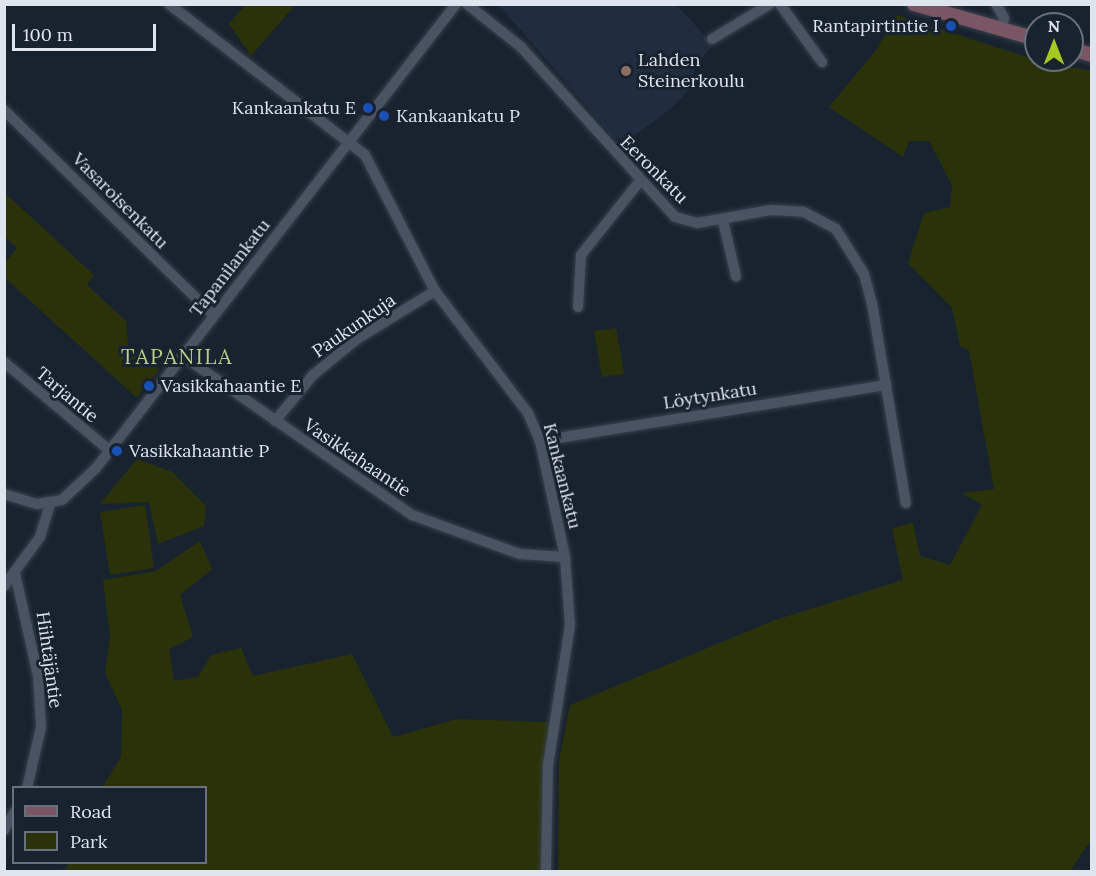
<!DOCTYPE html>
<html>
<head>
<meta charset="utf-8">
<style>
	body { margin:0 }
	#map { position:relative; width:1096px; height:876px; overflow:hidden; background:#19232f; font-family:Lora,serif }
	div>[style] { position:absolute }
	.built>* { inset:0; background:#202d3f }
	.green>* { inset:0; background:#2b320a }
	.roads { filter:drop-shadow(0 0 2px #39404b) drop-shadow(0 0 2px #39404b) }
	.street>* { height:10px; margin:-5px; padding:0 5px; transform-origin:5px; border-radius:5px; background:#495362 }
	.secondary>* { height:14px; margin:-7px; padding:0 7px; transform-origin:7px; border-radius:7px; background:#7a5665 }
	.dots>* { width:16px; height:16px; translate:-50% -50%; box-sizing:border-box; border:3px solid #19232f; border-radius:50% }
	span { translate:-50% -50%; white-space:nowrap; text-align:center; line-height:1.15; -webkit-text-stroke:6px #19232f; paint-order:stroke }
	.poi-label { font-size:18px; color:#dee5ee }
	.right { translate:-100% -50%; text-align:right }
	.left { translate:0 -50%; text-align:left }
	.street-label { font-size:18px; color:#dee5ee }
	.quarter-label { font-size:21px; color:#bacf85; letter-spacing:1.5px }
	.frame { position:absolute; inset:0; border:6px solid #dee5ee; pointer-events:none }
	.legend { position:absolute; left:12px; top:786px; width:195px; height:78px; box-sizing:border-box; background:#19232f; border:2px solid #68717b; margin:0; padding:8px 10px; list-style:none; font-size:18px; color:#dee5ee }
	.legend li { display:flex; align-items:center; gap:12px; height:30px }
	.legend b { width:30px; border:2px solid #68717b }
	.north { position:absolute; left:1024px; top:12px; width:60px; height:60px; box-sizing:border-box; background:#19232f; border:2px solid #68717b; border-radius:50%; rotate:0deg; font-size:16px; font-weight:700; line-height:24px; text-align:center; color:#dee5ee }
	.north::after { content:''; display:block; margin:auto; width:21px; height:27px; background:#a6c822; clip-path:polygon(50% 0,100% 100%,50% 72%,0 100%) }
	.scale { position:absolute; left:12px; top:24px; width:144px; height:27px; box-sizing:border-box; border:3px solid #dee5ee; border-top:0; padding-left:8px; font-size:18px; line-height:21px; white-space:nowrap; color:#dee5ee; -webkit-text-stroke:4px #19232f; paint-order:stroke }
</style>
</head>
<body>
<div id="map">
	<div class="built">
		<div style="clip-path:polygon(499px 5px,677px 5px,713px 45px,696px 65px,690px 88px,673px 107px,630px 139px,614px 138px)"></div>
	</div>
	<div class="green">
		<div style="clip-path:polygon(245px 5px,295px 5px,251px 56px,229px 24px)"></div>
		<div style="clip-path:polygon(897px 15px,1036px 60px,1091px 71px,1091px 840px,1070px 871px,558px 871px,559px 760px,570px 705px,775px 620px,903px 580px,892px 528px,913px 523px,920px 556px,950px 565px,982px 505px,962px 493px,994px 489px,969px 350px,960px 346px,952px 308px,908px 263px,924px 213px,950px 207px,952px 185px,929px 141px,909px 141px,903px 157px,829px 107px,876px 50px)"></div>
		<div style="clip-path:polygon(5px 193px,94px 275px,87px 285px,126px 321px,128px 345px,159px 370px,137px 398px,5px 278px,5px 262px,17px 248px,5px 237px)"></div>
		<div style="clip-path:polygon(616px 328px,624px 374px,602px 377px,594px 331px)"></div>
		<div style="clip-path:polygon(137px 459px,172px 472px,206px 506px,204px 526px,158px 544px,149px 502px,100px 504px)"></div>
		<div style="clip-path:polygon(145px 505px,154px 568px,110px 575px,100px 512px)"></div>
		<div style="clip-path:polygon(200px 541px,212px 569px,180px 595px,193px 637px,169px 649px,174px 681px,198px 677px,211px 655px,241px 648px,253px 676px,352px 654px,393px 737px,457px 719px,549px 722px,541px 871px,50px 872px,66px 869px,68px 863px,206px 862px,206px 788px,102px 787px,121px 757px,122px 710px,105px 673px,110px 636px,103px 580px,156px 571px)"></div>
	</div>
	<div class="roads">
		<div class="street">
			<div style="left:169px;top:4px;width:247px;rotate:37.6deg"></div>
			<div style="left:365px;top:155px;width:153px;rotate:62.8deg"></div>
			<div style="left:435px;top:291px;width:153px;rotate:52.7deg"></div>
			<div style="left:528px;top:413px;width:30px;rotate:67deg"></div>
			<div style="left:540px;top:441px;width:119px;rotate:77.8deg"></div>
			<div style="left:565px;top:557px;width:68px;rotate:85.8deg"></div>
			<div style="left:570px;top:625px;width:142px;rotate:98.9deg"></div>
			<div style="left:548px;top:765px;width:107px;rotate:91.1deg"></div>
			<div style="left:467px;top:4px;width:69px;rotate:38.5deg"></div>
			<div style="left:521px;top:47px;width:229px;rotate:47.8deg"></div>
			<div style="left:675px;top:217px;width:23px;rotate:15deg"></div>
			<div style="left:697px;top:223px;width:75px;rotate:-10deg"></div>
			<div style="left:771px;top:210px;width:33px;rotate:3deg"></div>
			<div style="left:804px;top:212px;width:36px;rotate:28deg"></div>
			<div style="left:836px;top:229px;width:53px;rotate:58.1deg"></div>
			<div style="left:864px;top:274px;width:30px;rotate:75deg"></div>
			<div style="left:872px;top:303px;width:203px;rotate:80.4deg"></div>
			<div style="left:780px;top:4px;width:72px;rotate:54.1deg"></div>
			<div style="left:996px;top:4px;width:16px;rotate:60deg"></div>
			<div style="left:1004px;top:18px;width:11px;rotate:100deg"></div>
			<div style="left:712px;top:39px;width:68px;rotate:-31.1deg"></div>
			<div style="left:4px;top:110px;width:293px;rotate:44.4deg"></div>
			<div style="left:723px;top:221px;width:57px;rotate:76.7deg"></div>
			<div style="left:578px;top:307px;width:52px;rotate:-86.7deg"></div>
			<div style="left:581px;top:255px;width:93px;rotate:-51.5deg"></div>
			<div style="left:183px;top:356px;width:279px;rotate:34.8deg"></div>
			<div style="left:412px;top:515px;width:115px;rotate:19.9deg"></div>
			<div style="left:520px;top:554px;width:45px;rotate:3.8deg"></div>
			<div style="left:4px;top:362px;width:138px;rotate:40deg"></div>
			<div style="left:275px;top:421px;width:60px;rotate:-50.4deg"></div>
			<div style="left:313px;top:375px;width:57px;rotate:-39.3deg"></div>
			<div style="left:357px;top:339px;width:92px;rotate:-31.6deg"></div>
			<div style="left:540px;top:441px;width:351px;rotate:-9.2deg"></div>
			<div style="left:4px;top:494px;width:34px;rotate:17deg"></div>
			<div style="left:37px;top:504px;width:25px;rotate:-9deg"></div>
			<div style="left:62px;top:500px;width:47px;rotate:-43.3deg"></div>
			<div style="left:96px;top:468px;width:587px;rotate:-52.19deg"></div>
			<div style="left:15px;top:573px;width:106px;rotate:77.4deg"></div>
			<div style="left:38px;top:676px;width:51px;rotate:86.6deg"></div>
			<div style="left:41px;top:727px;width:63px;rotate:102.9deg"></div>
			<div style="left:4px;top:586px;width:61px;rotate:-53.7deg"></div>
			<div style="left:40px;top:537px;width:37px;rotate:-73deg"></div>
			<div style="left:4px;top:830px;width:20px;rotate:-60deg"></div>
		</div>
		<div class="secondary">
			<div style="left:914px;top:4px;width:127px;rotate:16deg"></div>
			<div style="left:1072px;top:49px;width:21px;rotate:17deg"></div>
		</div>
	</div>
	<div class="dots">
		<div style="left:951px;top:26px;background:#1a4fb4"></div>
		<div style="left:626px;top:71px;background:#8d6e63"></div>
		<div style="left:368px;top:108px;background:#1a4fb4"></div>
		<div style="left:384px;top:116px;background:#1a4fb4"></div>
		<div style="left:149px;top:386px;background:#1a4fb4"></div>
		<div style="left:117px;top:451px;background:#1a4fb4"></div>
	</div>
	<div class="poi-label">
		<span class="right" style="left:939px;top:26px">Rantapirtintie I</span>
		<span class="left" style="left:638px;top:71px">Lahden<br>Steinerkoulu</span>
		<span class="right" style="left:356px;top:108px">Kankaankatu E</span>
		<span class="left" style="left:396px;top:116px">Kankaankatu P</span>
		<span class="left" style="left:161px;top:386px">Vasikkahaantie E</span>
		<span class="left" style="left:129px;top:451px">Vasikkahaantie P</span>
	</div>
	<div class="street-label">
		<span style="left:654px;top:170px;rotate:45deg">Eeronkatu</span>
		<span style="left:120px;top:201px;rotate:45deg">Vasaroisenkatu</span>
		<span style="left:230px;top:268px;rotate:-52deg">Tapanilankatu</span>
		<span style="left:354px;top:326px;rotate:-35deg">Paukunkuja</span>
		<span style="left:67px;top:395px;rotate:40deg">Tarjantie</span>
		<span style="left:710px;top:396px;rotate:-9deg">Löytynkatu</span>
		<span style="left:357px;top:458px;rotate:34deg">Vasikkahaantie</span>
		<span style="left:562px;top:476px;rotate:76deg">Kankaankatu</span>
		<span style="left:49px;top:660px;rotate:82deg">Hiihtäjäntie</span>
	</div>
	<div class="quarter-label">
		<span style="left:177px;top:357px">TAPANILA</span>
	</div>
	<div class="frame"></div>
	<ul class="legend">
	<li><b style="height:8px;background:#7a5665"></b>Road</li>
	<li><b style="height:16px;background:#2b320a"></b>Park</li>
	</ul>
	<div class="north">N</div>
	<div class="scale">100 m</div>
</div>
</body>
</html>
